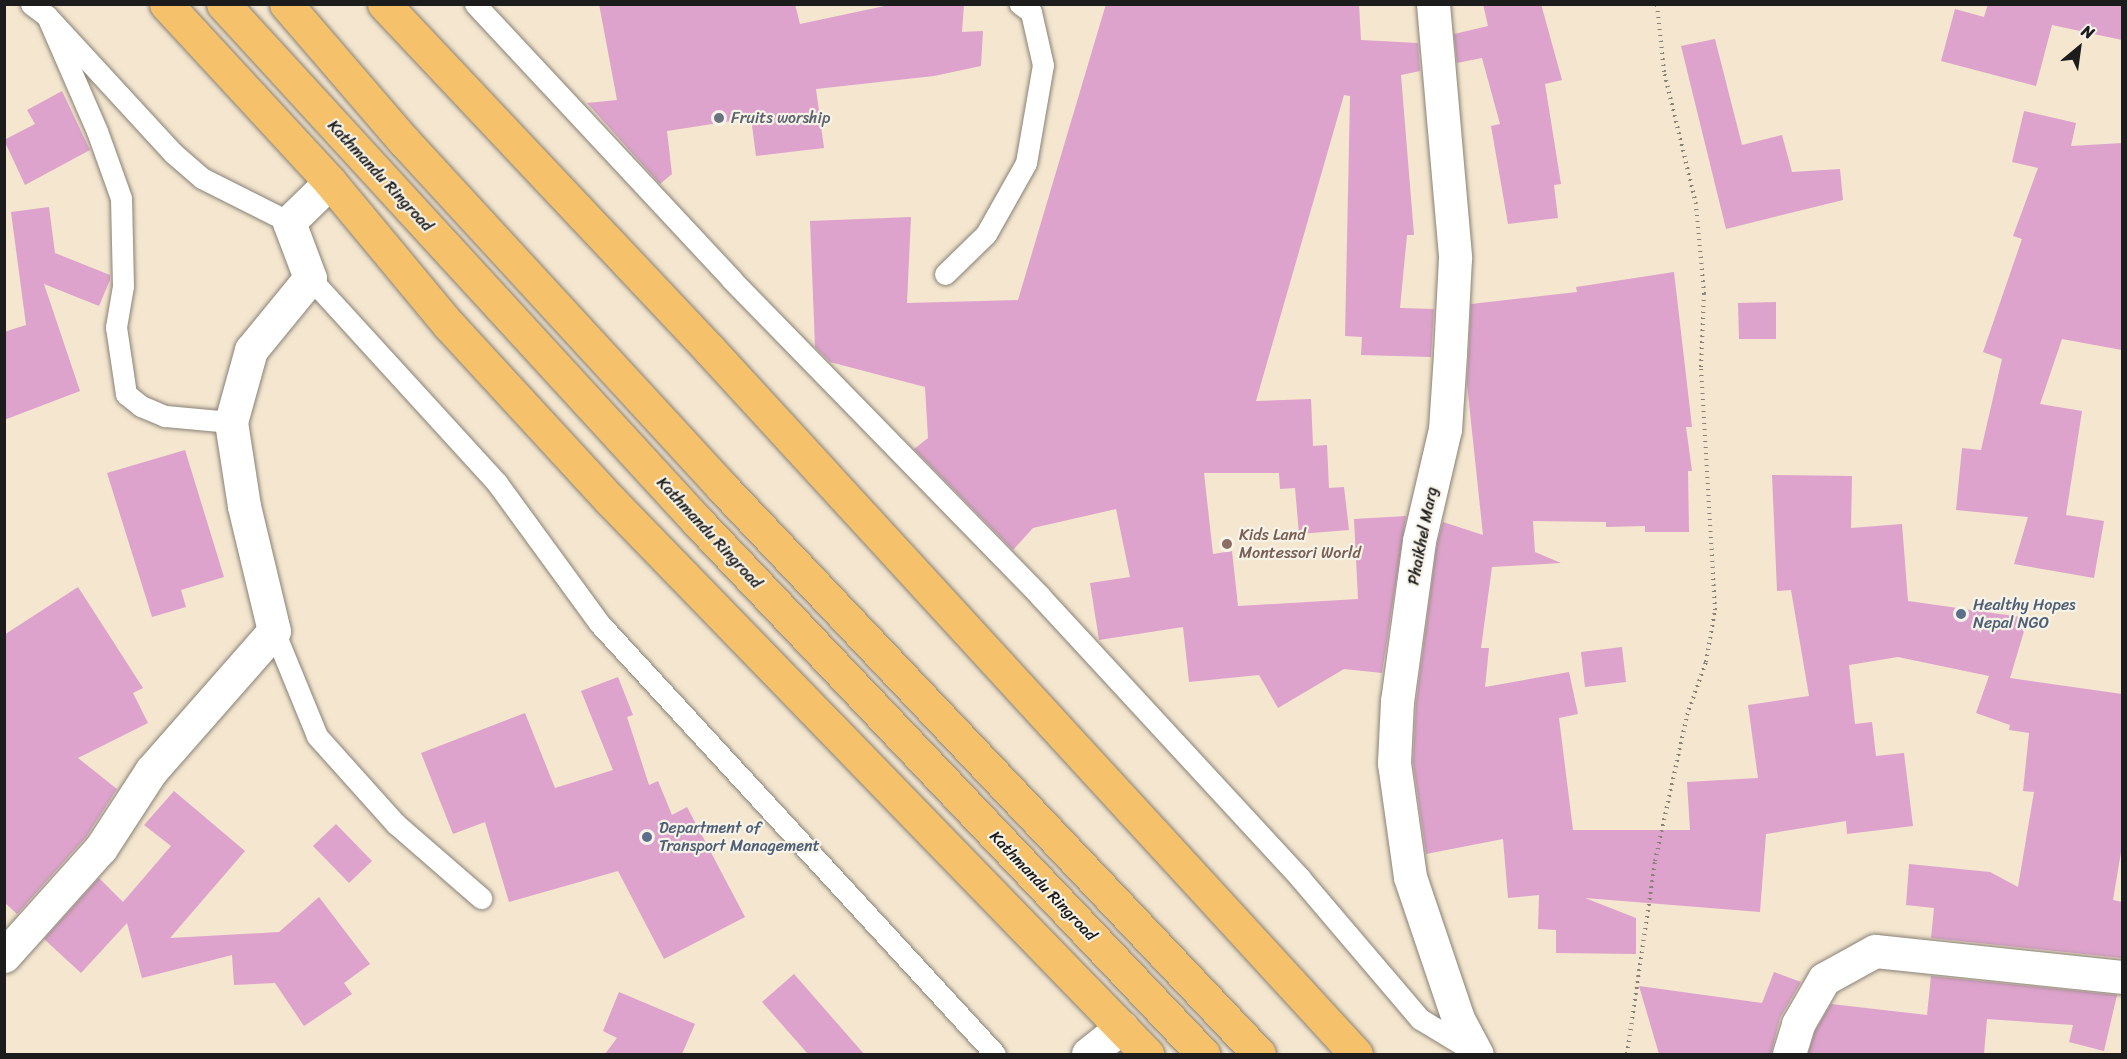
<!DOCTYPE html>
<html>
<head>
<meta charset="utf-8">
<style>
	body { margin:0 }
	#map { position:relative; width:2127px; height:1059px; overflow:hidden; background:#f4e6cf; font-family:Sriracha,sans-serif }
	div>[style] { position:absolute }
	.building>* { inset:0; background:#dda3cc }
	.path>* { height:4px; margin-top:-2px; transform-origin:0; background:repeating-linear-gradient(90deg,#888176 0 1.5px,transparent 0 6px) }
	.roads { filter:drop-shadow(0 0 2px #888176) drop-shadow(0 0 2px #888176) }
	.lane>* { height:21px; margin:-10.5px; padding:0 10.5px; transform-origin:10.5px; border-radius:10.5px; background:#fff }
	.street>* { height:33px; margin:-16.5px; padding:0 16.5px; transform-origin:16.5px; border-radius:16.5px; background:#fff }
	.primary>* { height:33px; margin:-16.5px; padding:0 16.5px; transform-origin:16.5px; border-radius:16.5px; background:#f5c16b }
	.highway>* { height:33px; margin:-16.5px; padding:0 16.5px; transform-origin:16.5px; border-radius:16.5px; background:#f5c16b }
	.dots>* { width:16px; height:16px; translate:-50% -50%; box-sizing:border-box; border:3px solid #f7f3e8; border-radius:50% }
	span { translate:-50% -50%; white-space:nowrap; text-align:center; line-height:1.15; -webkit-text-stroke:4.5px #f7f3e8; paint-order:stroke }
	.worship-label { font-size:16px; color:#5b616d }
	.left { translate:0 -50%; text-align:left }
	.street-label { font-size:16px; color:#1c1c1c }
	.education-label { font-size:16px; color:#785e54 }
	.service-label { font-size:16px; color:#4e5e75 }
	.frame { position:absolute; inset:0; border:6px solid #1c1c1c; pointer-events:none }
	.north { position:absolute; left:2049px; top:18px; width:60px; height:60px; -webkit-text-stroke:4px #f7f3e8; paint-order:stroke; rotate:29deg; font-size:16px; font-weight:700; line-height:24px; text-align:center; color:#1c1c1c }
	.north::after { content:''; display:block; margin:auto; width:21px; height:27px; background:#1c1c1c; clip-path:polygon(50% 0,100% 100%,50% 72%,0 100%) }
</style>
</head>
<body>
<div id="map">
	<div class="building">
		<div style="clip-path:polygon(599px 4px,795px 4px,800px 24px,894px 4px,964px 4px,962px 32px,983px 31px,981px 66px,934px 76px,816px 89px,824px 148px,756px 156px,751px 118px,667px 131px,672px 174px,660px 184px,587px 103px,617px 100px)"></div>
		<div style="clip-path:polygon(1106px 4px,1359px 4px,1361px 40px,1418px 43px,1420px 71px,1401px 75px,1414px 235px,1407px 235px,1400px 308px,1434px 309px,1431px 357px,1361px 355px,1362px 337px,1345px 336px,1350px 96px,1344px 95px,1256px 401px,1311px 399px,1313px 446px,1327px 445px,1329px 488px,1344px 487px,1349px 530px,1299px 534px,1295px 488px,1280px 489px,1279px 473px,1204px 473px,1213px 554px,1232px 551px,1238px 606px,1358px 599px,1354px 519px,1406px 516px,1382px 673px,1344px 669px,1278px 708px,1259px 675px,1189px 682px,1183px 627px,1099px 640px,1090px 583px,1130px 577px,1116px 509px,1033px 528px,1013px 550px,914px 449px,928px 438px,925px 387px,830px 362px,815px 347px,810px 221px,911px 217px,907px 303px,1018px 300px)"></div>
		<div style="clip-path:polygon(1483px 4px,1541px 4px,1562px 80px,1545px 84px,1561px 184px,1554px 185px,1558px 218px,1508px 224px,1491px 126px,1500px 124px,1482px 58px,1457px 63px,1454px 34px,1488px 26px)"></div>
		<div style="clip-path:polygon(1988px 4px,2122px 4px,2122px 40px,2052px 25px,2036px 86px,1941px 61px,1955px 9px,1984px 17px)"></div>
		<div style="clip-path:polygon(1715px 39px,1742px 145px,1782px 135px,1792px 172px,1840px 169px,1843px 200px,1726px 229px,1681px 46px)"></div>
		<div style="clip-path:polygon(62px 91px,90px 150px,25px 185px,4px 140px,35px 124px,27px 110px)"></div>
		<div style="clip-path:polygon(2024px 111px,2076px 123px,2071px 146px,2122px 143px,2122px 350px,2062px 339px,2040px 404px,2082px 411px,2066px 515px,2104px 521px,2094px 578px,2014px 564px,2028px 517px,1956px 510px,1962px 448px,1981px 450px,2002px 359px,1983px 352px,2022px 239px,2013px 236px,2038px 168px,2012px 162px)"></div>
		<div style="clip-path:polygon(49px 207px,55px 253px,110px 275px,110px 280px,99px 306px,44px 284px,80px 391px,4px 420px,4px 332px,26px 325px,11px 212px)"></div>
		<div style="clip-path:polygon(1674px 272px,1692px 427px,1686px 427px,1692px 471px,1688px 471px,1689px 532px,1645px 532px,1645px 526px,1606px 527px,1606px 522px,1533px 521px,1535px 552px,1561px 563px,1492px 567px,1481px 648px,1489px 648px,1485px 687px,1569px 672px,1578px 714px,1559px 718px,1573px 830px,1690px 830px,1687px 782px,1758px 778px,1748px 705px,1809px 696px,1791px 590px,1777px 591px,1772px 475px,1852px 476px,1851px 528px,1902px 524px,1908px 601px,2028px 618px,2010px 678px,2122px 694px,2122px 846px,2113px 900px,2122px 902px,2122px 958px,1931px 938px,1934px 908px,1906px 905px,1909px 864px,1990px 872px,2018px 887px,2034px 792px,2023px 791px,2029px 733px,2009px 730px,2010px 725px,1976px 713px,1989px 676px,1898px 657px,1849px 665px,1855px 724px,1872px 722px,1876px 756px,1904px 753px,1913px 826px,1847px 834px,1846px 821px,1766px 834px,1760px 912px,1585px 898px,1636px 918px,1636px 954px,1556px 953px,1556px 930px,1538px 929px,1539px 895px,1508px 898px,1503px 839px,1426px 854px,1413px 762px,1416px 703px,1437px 544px,1443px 522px,1483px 535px,1467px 384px,1471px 304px,1577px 292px,1576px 287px)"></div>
		<div style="clip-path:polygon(1776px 302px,1776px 339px,1739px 339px,1738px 303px)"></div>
		<div style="clip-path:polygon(185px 450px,224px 577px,181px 590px,186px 607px,152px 617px,107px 473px)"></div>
		<div style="clip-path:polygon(78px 587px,143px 688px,133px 693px,148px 723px,78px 758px,117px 789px,86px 837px,17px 914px,4px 902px,4px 635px)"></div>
		<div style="clip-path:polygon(1622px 647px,1626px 682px,1585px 687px,1581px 652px)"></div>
		<div style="clip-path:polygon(618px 677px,633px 715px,627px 717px,649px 785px,658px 781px,672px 815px,687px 807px,745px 917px,664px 959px,618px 871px,509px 902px,485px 822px,453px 834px,421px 753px,525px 713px,555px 788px,613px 770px,581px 691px)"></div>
		<div style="clip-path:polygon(174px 791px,245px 851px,170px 938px,279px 932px,319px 897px,370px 964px,344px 983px,352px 994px,304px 1026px,275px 983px,234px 985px,232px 955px,142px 978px,127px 923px,81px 973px,44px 939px,99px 878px,123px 902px,171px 846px,144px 825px)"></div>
		<div style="clip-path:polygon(336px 824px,372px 861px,349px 883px,313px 846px)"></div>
		<div style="clip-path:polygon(1774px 972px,1801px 982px,1780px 1018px,1771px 1054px,1659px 1054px,1639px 986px,1762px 1003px)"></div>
		<div style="clip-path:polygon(794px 974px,864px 1054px,808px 1054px,762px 1002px)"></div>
		<div style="clip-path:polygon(1931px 976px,2117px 995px,2104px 1051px,2069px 1042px,2073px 1025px,1987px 1019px,1984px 1054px,1808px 1054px,1815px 1031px,1831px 1004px,1927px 1015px)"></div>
		<div style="clip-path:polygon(619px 992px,695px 1024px,682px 1054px,605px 1054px,617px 1038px,603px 1031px)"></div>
	</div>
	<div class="path">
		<div style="left:1627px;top:1054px;width:195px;rotate:-81.7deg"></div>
		<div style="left:1655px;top:861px;width:149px;rotate:-77.6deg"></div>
		<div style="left:1687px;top:715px;width:56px;rotate:-70.3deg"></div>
		<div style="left:1706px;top:662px;width:53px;rotate:-80.2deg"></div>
		<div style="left:1715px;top:610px;width:243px;rotate:-93.3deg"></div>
		<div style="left:1701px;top:367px;width:73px;rotate:-87.6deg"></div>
		<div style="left:1704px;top:294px;width:90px;rotate:-95.1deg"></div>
		<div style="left:1696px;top:204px;width:136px;rotate:-103.6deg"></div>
		<div style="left:1664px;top:72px;width:68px;rotate:-95.9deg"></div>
	</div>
	<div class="roads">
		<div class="lane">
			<div style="left:31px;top:4px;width:20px;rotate:37deg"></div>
			<div style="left:47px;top:16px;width:186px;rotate:47.4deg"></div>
			<div style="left:173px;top:153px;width:38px;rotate:41deg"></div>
			<div style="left:202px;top:178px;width:97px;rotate:26.8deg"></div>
			<div style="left:475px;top:4px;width:376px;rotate:47deg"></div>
			<div style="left:731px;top:279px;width:443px;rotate:45.7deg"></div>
			<div style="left:1040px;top:596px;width:384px;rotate:47.3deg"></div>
			<div style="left:1300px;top:878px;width:185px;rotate:49.6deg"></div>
			<div style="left:1420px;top:1019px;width:62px;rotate:31.1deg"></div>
			<div style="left:47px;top:16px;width:125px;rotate:66.5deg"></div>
			<div style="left:97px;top:131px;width:71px;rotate:70.3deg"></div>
			<div style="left:121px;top:198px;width:88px;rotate:88.7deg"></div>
			<div style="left:123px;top:286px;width:42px;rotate:99.7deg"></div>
			<div style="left:116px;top:327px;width:68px;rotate:81.5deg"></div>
			<div style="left:126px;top:394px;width:19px;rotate:39deg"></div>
			<div style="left:141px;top:406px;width:26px;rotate:23deg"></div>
			<div style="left:165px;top:416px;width:66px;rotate:5.2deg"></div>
			<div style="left:945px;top:274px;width:57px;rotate:-44.3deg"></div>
			<div style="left:986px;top:234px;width:81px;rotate:-60.6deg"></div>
			<div style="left:1026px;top:163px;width:99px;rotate:-80.2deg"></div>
			<div style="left:1043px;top:65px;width:54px;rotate:-102.8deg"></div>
			<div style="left:1031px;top:12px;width:14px;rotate:-144deg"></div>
			<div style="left:310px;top:278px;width:277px;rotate:47.6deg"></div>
			<div style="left:497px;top:483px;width:173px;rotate:53.9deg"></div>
			<div style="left:599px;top:623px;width:585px;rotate:47.42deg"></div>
			<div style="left:274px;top:631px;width:113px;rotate:67.7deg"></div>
			<div style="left:317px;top:736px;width:118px;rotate:48.1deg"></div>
			<div style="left:396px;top:824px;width:113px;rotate:41deg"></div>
		</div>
		<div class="street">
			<div style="left:1433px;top:4px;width:255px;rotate:85deg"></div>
			<div style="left:1455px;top:258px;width:96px;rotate:93deg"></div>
			<div style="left:1450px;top:354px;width:75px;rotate:93.8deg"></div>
			<div style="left:1445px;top:429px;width:115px;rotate:103.1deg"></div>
			<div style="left:1419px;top:541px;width:162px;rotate:97.8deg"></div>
			<div style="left:1397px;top:701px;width:62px;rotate:92.8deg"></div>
			<div style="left:1394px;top:763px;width:115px;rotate:82deg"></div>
			<div style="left:1410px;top:877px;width:150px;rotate:71.3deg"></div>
			<div style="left:1458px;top:1019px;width:40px;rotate:62deg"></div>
			<div style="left:4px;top:956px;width:145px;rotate:-48.1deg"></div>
			<div style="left:101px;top:848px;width:92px;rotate:-57deg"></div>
			<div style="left:151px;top:771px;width:186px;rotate:-48.7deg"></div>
			<div style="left:274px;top:631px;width:129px;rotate:-103.5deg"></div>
			<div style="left:244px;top:506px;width:85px;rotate:-98.8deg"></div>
			<div style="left:231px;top:422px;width:75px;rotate:-74.5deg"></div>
			<div style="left:251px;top:350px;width:93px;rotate:-50.7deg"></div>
			<div style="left:310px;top:278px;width:60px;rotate:-110.6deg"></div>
			<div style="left:289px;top:222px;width:57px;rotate:-44.3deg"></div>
			<div style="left:1088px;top:1054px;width:43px;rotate:-38.5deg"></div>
			<div style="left:1789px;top:1054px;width:31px;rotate:-73deg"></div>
			<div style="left:1798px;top:1024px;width:52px;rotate:-60deg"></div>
			<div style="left:1824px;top:979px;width:58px;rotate:-28.8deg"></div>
			<div style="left:1875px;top:951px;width:248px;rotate:6deg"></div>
		</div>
		<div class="primary">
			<div style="left:166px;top:4px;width:242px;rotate:47.3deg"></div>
			<div style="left:330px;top:182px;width:185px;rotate:50.3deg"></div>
			<div style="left:448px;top:324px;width:239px;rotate:47.4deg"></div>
			<div style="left:610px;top:500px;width:772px;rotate:45.89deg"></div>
			<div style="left:384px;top:4px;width:474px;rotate:46.7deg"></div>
			<div style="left:709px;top:349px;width:957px;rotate:47.46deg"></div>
		</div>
		<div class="highway">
			<div style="left:223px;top:4px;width:703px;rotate:47.48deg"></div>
			<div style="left:698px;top:522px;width:734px;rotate:46.49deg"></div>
			<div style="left:286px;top:4px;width:181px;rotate:49.3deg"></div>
			<div style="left:404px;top:141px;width:470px;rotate:47.4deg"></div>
			<div style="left:722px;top:487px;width:781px;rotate:46.56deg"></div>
		</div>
	</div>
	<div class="dots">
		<div style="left:719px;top:118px;background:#6b7280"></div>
		<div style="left:1227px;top:544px;background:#8d6e63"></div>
		<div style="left:1961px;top:614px;background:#5c6f8a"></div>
		<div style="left:647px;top:837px;background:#5c6f8a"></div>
	</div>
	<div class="worship-label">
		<span class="left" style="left:731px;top:118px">Fruits worship</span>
	</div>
	<div class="street-label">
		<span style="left:380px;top:176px;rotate:47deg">Kathmandu Ringroad</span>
		<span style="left:709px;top:533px;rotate:47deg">Kathmandu Ringroad</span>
		<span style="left:1423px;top:536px;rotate:-79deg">Phaikhel Marg</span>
		<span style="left:1043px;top:886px;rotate:46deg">Kathmandu Ringroad</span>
	</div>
	<div class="education-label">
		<span class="left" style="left:1239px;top:544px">Kids Land<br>Montessori World</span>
	</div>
	<div class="service-label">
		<span class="left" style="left:1973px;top:614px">Healthy Hopes<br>Nepal NGO</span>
		<span class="left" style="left:659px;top:837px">Department of<br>Transport Management</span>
	</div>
	<div class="frame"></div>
	<div class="north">N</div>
</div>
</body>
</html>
